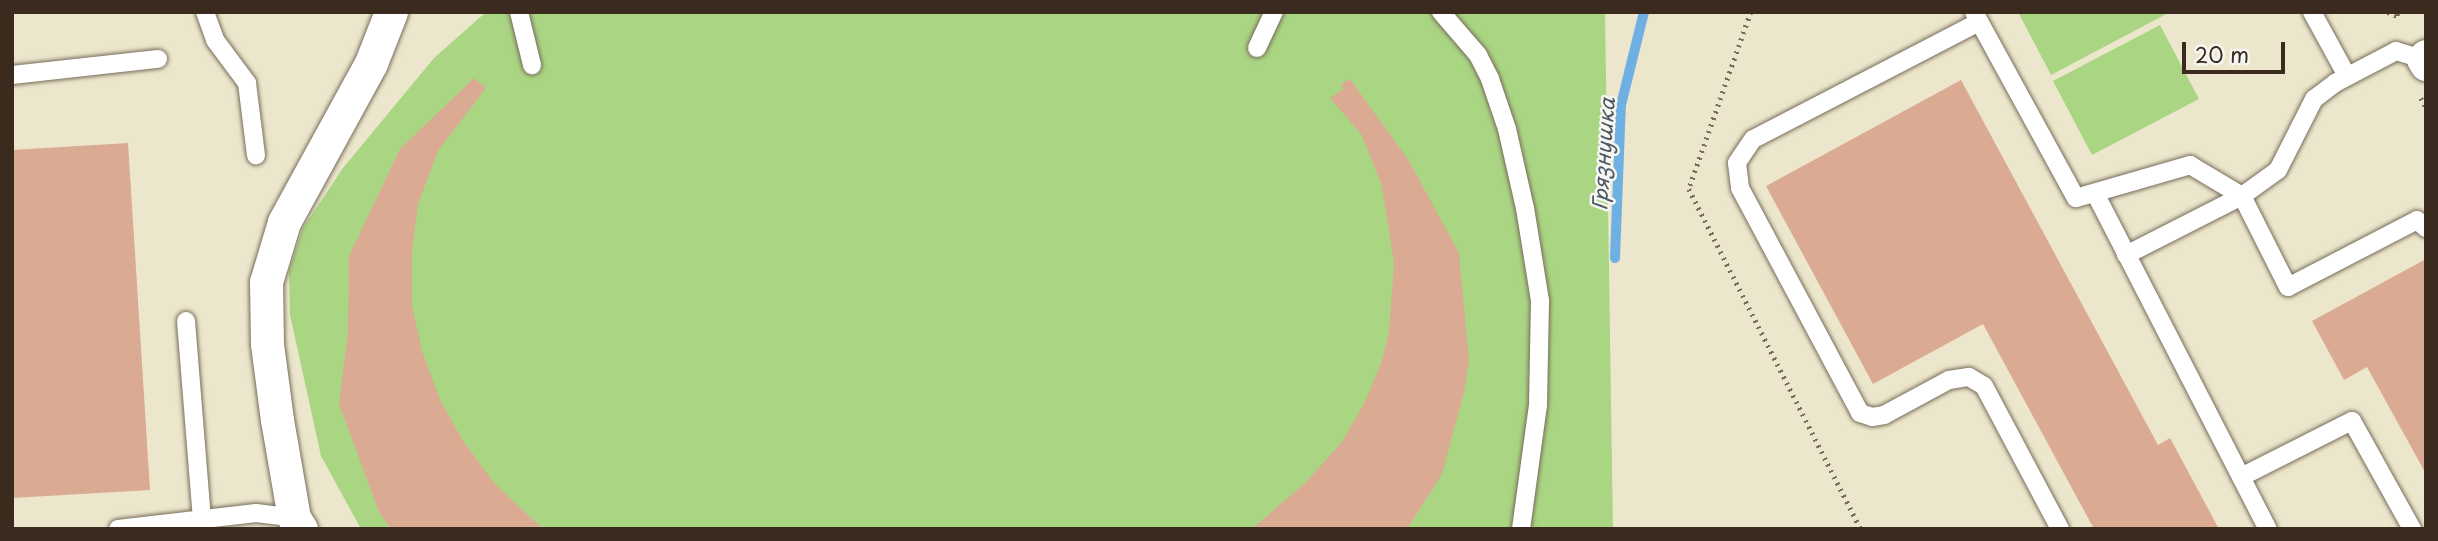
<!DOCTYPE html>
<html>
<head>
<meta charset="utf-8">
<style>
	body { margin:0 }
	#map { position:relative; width:2438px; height:541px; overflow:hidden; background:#ece7cc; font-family:"Playpen Sans",sans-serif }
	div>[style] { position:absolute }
	.green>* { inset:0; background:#aad683 }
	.stream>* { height:10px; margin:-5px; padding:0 5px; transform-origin:5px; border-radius:5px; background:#6fb0e3 }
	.building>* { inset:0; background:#daaa93 }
	.path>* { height:4.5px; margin-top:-2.25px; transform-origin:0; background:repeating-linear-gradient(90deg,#796c5b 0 2px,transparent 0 7px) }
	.roads { filter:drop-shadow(0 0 2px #796c5b) drop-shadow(0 0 2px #796c5b) }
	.service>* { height:18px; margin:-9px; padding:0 9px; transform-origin:9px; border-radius:9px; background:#fff }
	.minor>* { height:33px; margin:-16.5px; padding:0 16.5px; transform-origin:16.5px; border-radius:16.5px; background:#fff }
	span { translate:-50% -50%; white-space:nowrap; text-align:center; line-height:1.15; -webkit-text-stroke:5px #f6f6f2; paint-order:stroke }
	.water-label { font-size:21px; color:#4d5963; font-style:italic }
	.frame { position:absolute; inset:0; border:14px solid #3b2a1e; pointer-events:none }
	.scale { position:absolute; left:2182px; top:42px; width:103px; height:32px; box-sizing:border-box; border:4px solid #3b2a1e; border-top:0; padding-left:9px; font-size:21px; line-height:24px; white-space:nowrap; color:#3b2a1e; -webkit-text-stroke:5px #f6f6f2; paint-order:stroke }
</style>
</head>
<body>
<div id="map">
	<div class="green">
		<div style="clip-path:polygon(486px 12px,1605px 12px,1613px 529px,361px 529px,321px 456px,290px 315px,289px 271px,303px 228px,343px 168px,434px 58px)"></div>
		<div style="clip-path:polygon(2018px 12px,2170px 12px,2051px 75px)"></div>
		<div style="clip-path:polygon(2160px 25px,2199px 99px,2092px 155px,2053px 81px)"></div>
	</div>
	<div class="stream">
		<div style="left:1615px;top:258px;width:153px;rotate:-87.8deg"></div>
		<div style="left:1621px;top:105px;width:96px;rotate:-76.1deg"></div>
	</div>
	<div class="building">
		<div style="clip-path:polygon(474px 78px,486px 88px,438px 151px,418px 204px,412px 252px,412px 305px,422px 351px,440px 400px,463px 441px,495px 484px,543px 529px,391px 529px,379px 512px,339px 404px,348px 333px,349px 256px,400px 149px)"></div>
		<div style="clip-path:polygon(1350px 79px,1409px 161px,1459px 253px,1469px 361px,1464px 392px,1442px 474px,1407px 529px,1252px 529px,1305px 483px,1342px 442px,1365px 402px,1382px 361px,1389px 331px,1394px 263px,1382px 186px,1361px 134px,1330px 98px,1343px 89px,1341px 84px)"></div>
		<div style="clip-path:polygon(1961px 80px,2158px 445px,2170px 438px,2219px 529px,2094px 529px,1983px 324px,1873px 384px,1766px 186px)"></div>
		<div style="clip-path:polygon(128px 143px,150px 490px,12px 498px,12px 150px)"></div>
		<div style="clip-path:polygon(2426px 259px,2426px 474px,2367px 367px,2344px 380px,2312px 321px)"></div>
	</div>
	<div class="path">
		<div style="left:1751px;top:12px;width:188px;rotate:109.3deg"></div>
		<div style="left:1689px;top:189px;width:381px;rotate:63.2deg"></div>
		<div style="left:2388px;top:12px;width:10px;rotate:24deg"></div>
		<div style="left:2397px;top:16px;width:4px;rotate:-90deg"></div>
		<div style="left:2421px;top:98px;width:10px;rotate:61deg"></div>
	</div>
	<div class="roads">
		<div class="service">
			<div style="left:205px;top:12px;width:30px;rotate:70deg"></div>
			<div style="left:215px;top:40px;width:54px;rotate:53.3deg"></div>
			<div style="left:247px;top:83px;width:73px;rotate:82.9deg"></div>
			<div style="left:519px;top:12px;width:55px;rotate:76.2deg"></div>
			<div style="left:1441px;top:12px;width:57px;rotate:49.3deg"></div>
			<div style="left:1478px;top:55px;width:27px;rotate:63deg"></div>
			<div style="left:1490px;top:79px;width:53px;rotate:71.2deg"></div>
			<div style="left:1507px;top:129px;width:81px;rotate:77.2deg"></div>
			<div style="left:1525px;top:208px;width:94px;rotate:80.8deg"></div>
			<div style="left:1540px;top:301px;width:104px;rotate:91.1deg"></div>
			<div style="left:1538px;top:405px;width:125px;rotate:97.8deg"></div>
			<div style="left:1974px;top:12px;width:212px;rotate:61.3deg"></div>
			<div style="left:2076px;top:198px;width:119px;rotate:-16.1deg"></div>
			<div style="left:2190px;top:165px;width:61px;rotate:30.8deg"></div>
			<div style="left:2242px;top:196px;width:102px;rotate:63.2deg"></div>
			<div style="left:2288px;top:287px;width:145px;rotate:-27.4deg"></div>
			<div style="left:2417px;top:220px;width:12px;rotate:42deg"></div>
			<div style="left:2312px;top:12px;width:73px;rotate:61.3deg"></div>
			<div style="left:1979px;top:22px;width:254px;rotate:152.6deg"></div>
			<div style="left:1753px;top:139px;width:29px;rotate:124deg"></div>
			<div style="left:1737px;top:163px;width:25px;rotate:83deg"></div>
			<div style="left:1740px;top:188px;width:255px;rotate:61.9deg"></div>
			<div style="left:1860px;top:413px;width:13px;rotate:18deg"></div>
			<div style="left:1872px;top:417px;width:12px;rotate:-9deg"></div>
			<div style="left:1884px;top:415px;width:74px;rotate:-28.3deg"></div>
			<div style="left:1949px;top:380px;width:20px;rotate:-9deg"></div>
			<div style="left:1969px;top:377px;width:17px;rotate:31deg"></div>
			<div style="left:1984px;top:386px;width:162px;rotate:62deg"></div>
			<div style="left:1257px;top:48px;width:40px;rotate:-65deg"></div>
			<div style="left:12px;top:75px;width:147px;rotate:-6.3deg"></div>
			<div style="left:2095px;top:193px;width:378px;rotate:62.8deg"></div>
			<div style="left:2126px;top:255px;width:130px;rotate:-27deg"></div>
			<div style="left:2242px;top:196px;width:44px;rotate:-35.8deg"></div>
			<div style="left:2278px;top:170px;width:80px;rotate:-63.1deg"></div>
			<div style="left:2314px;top:99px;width:26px;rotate:-37deg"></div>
			<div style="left:2335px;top:83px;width:69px;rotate:-27.7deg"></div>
			<div style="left:2396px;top:51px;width:28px;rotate:17deg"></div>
			<div style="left:186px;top:321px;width:199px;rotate:85.4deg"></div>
			<div style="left:2241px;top:477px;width:124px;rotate:-26.8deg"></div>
			<div style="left:2352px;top:421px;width:124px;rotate:60.9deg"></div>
			<div style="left:118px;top:529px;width:139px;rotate:-6.6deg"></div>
			<div style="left:256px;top:513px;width:38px;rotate:7deg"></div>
		</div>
		<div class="minor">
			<div style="left:2426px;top:56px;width:4px;rotate:135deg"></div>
			<div style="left:2423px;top:59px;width:6px;rotate:59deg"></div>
			<div style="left:301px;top:529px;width:13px;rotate:-122deg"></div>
			<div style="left:294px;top:518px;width:99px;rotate:-99.8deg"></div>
			<div style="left:277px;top:420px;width:77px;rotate:-97.5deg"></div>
			<div style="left:267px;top:344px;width:62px;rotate:-90.9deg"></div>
			<div style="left:266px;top:282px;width:63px;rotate:-73.3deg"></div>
			<div style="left:284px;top:222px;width:181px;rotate:-61.3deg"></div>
			<div style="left:371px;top:63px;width:55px;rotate:-68.6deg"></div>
		</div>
	</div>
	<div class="water-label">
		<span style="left:1602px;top:154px;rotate:-86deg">Грязнушка</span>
	</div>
	<div class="frame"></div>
	<div class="scale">20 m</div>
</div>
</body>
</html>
